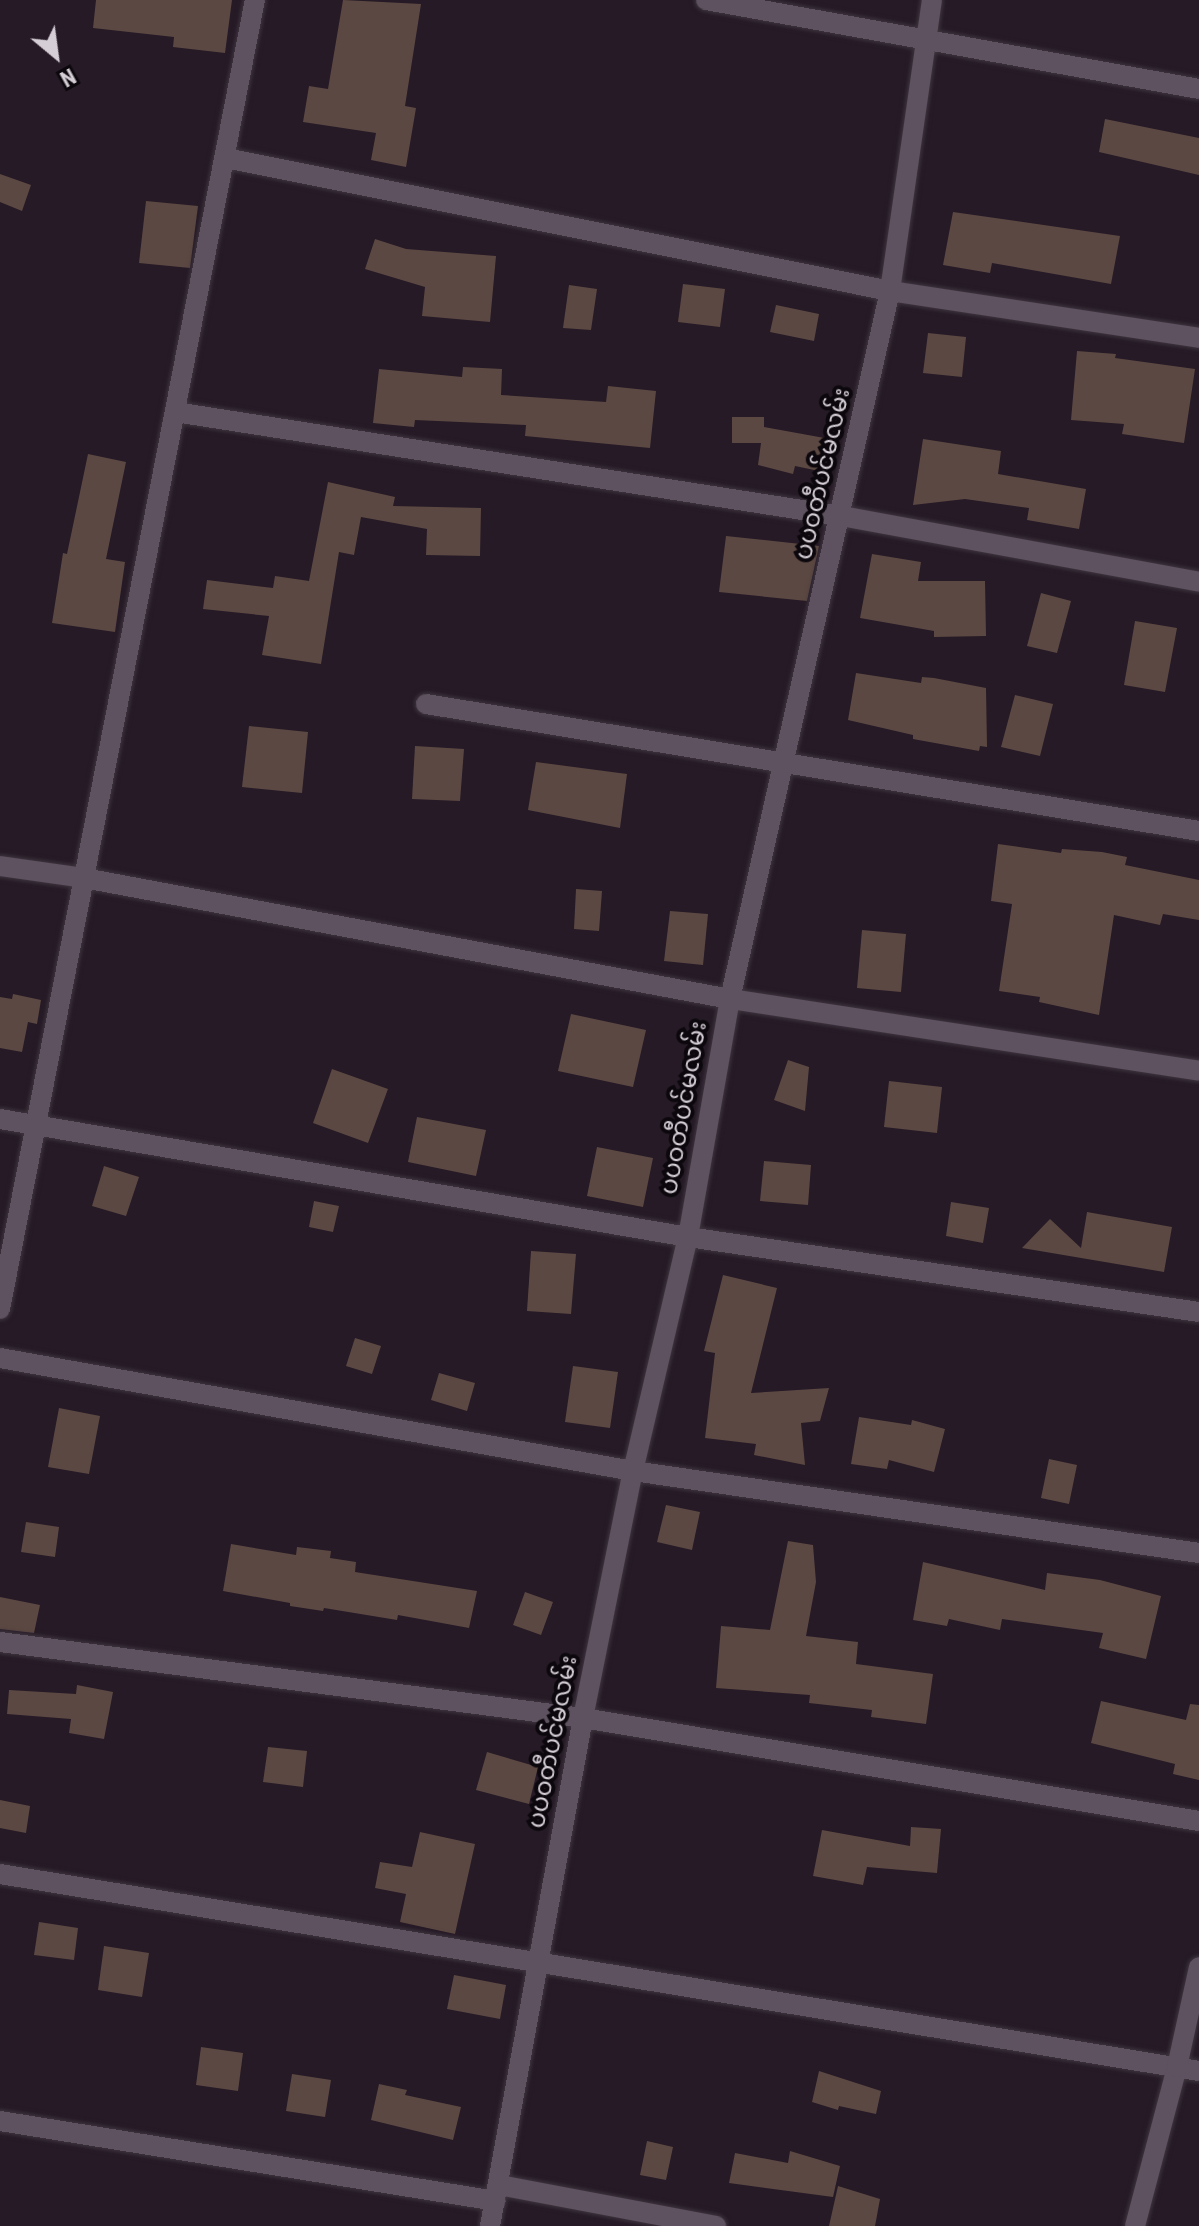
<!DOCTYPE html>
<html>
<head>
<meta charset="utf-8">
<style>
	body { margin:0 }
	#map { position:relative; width:1199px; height:2226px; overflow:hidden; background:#251a26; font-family:"Roboto Condensed","Noto Sans Myanmar",sans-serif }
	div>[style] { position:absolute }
	.building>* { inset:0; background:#5c4842 }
	.roads { filter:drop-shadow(0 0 2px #3e353f) drop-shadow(0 0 2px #3e353f) }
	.street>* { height:20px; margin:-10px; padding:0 10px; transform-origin:10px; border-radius:10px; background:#5e5160 }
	span { translate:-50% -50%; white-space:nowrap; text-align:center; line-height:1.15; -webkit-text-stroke:8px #0b070c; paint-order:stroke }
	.street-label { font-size:24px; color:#d6ced7 }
	.north { position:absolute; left:16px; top:16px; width:80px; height:80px; -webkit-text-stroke:6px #0b070c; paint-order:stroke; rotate:151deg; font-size:22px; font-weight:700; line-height:32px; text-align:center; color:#d6ced7 }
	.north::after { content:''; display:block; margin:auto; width:28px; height:36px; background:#d6ced7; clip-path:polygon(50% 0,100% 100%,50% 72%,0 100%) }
</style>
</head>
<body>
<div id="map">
	<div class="building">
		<div style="clip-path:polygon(96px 0,232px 0,225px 53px,173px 47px,174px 37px,93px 28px)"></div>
		<div style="clip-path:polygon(343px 0,421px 4px,405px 106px,416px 108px,406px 167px,371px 160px,376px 133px,303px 122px,309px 86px,328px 89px)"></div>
		<div style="clip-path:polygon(1105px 119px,1199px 138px,1199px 175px,1099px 152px)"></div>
		<div style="clip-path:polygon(0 174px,31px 185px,22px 211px,0 202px)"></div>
		<div style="clip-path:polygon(146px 201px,198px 206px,190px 268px,139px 263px)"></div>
		<div style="clip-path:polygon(953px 212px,1120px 236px,1111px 284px,992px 263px,990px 273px,943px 265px)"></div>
		<div style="clip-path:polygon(375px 239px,406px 249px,496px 256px,490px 322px,422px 316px,425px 287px,365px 269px)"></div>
		<div style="clip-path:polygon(683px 284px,725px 289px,720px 327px,678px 322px)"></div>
		<div style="clip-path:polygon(569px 285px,597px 289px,591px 330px,563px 328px)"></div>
		<div style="clip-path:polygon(776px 305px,819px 314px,814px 341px,770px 332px)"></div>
		<div style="clip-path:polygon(928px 333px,966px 337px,962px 377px,923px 373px)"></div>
		<div style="clip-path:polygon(1077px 351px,1116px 354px,1115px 358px,1195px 369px,1184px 443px,1122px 434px,1124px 424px,1071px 420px)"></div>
		<div style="clip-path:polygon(463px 367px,502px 369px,501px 395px,606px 402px,608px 386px,656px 391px,650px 448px,525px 436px,526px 425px,415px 420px,414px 427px,373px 423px,379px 369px,462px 377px)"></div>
		<div style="clip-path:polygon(732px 417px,764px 417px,764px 427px,830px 439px,824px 472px,795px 466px,793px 474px,758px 465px,761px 443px,732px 443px)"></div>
		<div style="clip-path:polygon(923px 439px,1001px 451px,998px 474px,1086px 489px,1079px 529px,1027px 520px,1029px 508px,965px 499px,913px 505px)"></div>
		<div style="clip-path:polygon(88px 454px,126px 462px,106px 559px,125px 562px,115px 632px,52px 623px,63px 553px,67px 554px)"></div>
		<div style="clip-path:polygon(328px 482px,395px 497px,393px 506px,481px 508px,480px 556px,426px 555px,427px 529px,361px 517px,354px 555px,339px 552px,321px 664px,262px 655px,269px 616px,203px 609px,207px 580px,273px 588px,275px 576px,309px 581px)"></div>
		<div style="clip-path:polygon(726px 536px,819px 546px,807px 601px,719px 592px)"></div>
		<div style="clip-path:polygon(872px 554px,921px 562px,918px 581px,985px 581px,986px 636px,934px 637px,934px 631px,860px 618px)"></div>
		<div style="clip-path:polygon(1041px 593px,1071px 601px,1057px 653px,1027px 646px)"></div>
		<div style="clip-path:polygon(1135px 621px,1177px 628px,1165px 692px,1124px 685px)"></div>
		<div style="clip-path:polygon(856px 673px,921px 683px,922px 677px,934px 678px,986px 688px,987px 747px,980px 746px,979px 751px,913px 739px,913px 735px,848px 720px)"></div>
		<div style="clip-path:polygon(1015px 695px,1053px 704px,1040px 756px,1001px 747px)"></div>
		<div style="clip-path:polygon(249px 726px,308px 732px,302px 793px,242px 787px)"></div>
		<div style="clip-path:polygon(415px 746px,464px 749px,460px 801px,412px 799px)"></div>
		<div style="clip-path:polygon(536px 762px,627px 774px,620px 828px,528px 810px)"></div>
		<div style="clip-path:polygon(998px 844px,1061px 853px,1062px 849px,1102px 852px,1127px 857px,1125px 865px,1199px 880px,1199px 920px,1163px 914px,1160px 925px,1114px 915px,1099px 1015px,1039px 1002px,1040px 997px,999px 991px,1012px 904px,991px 901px)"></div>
		<div style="clip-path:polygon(576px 889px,602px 891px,599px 931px,574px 929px)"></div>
		<div style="clip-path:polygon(670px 911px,708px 914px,703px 965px,664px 961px)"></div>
		<div style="clip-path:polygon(862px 930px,906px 934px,901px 992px,857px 988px)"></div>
		<div style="clip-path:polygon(13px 994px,41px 1000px,37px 1024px,28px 1022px,22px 1052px,0 1048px,0 997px,12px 999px)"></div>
		<div style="clip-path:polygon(571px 1014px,646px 1030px,633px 1087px,558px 1071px)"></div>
		<div style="clip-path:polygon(788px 1060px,809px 1067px,805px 1111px,774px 1100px)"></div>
		<div style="clip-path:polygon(332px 1069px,388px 1089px,368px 1143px,313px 1123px)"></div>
		<div style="clip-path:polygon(889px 1081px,942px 1087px,937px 1133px,884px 1127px)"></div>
		<div style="clip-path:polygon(417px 1117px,486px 1130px,476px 1176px,408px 1162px)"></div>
		<div style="clip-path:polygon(597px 1147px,653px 1158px,643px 1207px,587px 1196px)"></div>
		<div style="clip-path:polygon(764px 1161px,811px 1165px,808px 1205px,760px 1201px)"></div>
		<div style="clip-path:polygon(104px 1166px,139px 1177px,126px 1216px,92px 1206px)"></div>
		<div style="clip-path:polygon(314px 1201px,339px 1206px,333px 1232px,309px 1227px)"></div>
		<div style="clip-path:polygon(951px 1202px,989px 1208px,983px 1243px,946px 1236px)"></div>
		<div style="clip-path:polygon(1087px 1212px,1172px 1227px,1164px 1272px,1022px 1248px,1050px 1219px,1081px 1248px)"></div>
		<div style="clip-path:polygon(531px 1251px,576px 1254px,571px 1314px,527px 1311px)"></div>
		<div style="clip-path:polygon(723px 1275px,777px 1288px,751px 1393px,829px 1388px,820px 1421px,801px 1423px,805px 1465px,754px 1455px,756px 1444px,705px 1438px,715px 1353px,704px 1351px)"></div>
		<div style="clip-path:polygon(355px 1338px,381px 1346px,372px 1374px,346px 1366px)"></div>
		<div style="clip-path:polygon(573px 1366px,618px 1372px,610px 1428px,565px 1422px)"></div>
		<div style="clip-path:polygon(439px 1373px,475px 1383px,467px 1411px,431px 1400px)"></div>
		<div style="clip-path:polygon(59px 1408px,100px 1416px,89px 1474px,48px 1467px)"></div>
		<div style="clip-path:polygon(859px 1417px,911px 1425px,912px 1420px,945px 1429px,934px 1472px,889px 1460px,887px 1469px,851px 1464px)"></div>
		<div style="clip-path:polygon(1049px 1459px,1077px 1465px,1069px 1504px,1041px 1498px)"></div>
		<div style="clip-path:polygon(666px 1505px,700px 1512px,692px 1550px,657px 1542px)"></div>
		<div style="clip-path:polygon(26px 1522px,59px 1527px,55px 1557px,21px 1552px)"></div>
		<div style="clip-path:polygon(788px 1541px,813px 1545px,816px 1582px,806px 1636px,858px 1642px,856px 1664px,933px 1674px,926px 1724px,871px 1717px,872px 1710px,809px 1703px,810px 1695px,716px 1688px,721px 1626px,770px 1630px)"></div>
		<div style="clip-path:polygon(231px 1544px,296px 1555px,297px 1547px,331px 1551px,330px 1558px,356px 1562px,355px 1572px,477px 1591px,469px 1628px,398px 1615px,397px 1620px,324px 1608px,323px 1611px,290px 1606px,290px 1603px,223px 1591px)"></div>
		<div style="clip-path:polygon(923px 1562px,1045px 1590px,1047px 1573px,1100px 1580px,1161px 1596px,1146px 1659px,1099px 1648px,1103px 1633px,1002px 1619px,1000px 1630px,949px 1619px,947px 1626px,913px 1620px)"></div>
		<div style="clip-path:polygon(525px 1592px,553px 1602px,541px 1635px,513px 1625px)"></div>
		<div style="clip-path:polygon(0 1597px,40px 1605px,34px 1633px,0 1629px)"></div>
		<div style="clip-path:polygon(77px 1685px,113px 1692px,104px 1739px,69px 1733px,71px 1719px,7px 1714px,9px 1690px,76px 1694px)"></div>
		<div style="clip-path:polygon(1101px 1701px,1186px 1720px,1190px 1704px,1199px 1705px,1199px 1780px,1173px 1774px,1175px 1764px,1091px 1743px)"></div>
		<div style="clip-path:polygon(268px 1747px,307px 1751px,303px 1787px,263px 1782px)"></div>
		<div style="clip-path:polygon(487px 1752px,538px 1767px,529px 1804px,476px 1790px)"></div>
		<div style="clip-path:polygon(0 1800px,30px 1806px,26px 1833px,0 1828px)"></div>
		<div style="clip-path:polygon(911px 1827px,941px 1829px,937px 1873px,867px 1867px,863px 1885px,813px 1876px,822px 1830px,910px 1846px)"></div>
		<div style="clip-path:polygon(420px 1832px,475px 1844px,455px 1934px,400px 1922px,406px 1894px,375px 1888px,380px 1862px,412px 1867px)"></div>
		<div style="clip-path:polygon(39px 1922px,78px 1928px,74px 1960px,34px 1955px)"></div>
		<div style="clip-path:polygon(104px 1946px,149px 1953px,142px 1997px,98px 1990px)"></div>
		<div style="clip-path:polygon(454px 1975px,506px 1985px,500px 2019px,447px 2009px)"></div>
		<div style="clip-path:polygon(201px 2047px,243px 2053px,238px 2091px,196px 2085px)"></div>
		<div style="clip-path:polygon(819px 2071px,881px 2091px,876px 2114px,839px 2106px,838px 2110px,812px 2102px)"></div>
		<div style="clip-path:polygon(292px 2074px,331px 2080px,325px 2117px,286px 2111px)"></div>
		<div style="clip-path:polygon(379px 2084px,407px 2090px,405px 2095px,461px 2107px,453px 2140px,371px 2120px)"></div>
		<div style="clip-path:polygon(647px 2141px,673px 2147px,666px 2180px,640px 2175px)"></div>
		<div style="clip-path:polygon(790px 2151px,840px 2166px,833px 2197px,729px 2183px,735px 2153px,788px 2163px)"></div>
		<div style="clip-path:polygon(838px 2186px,880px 2199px,875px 2226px,829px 2226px)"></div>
	</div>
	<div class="roads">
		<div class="street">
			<div style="left:706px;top:0;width:501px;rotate:10.23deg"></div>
			<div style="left:225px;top:158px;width:678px;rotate:11.31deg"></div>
			<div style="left:890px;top:291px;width:313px;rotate:8.6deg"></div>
			<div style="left:175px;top:412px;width:674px;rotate:8.88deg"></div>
			<div style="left:841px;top:516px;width:364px;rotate:10.4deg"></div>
			<div style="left:426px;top:704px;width:783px;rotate:9.33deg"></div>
			<div style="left:0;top:866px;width:85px;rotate:8.1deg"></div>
			<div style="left:84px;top:878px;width:657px;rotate:10.61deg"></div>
			<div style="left:730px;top:999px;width:474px;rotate:8.7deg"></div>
			<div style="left:0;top:1119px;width:698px;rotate:9.73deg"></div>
			<div style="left:688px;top:1237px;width:516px;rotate:8.35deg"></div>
			<div style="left:0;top:1309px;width:1334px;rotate:-78.98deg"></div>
			<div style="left:0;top:1358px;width:643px;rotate:10.12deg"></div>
			<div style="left:633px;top:1471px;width:572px;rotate:8.24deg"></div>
			<div style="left:0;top:1642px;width:588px;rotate:7.43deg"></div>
			<div style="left:583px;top:1718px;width:625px;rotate:9.49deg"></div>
			<div style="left:0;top:1874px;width:1215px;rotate:9.33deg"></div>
			<div style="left:0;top:2121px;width:502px;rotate:9.16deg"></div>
			<div style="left:499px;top:2185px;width:221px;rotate:10.7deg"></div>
			<div style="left:490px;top:2226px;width:516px;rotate:-79.63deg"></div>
			<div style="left:583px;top:1718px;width:252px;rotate:-78.6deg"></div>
			<div style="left:633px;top:1471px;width:240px;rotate:-76.8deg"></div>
			<div style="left:688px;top:1237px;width:242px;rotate:-80deg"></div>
			<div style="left:730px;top:999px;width:726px;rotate:-77.27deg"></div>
			<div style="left:890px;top:291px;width:294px;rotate:-81.8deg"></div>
			<div style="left:1135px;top:2226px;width:164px;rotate:-75.2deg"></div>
			<div style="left:1177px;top:2067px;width:102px;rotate:-77.6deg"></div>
		</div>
	</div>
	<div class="street-label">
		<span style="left:823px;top:474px;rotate:-77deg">ပပဝတီပင်မလမ်း</span>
		<span style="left:684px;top:1108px;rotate:-80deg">ပပဝတီပင်မလမ်း</span>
		<span style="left:553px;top:1742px;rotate:-79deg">ပပဝတီပင်မလမ်း</span>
	</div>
	<div class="north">N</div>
</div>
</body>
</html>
